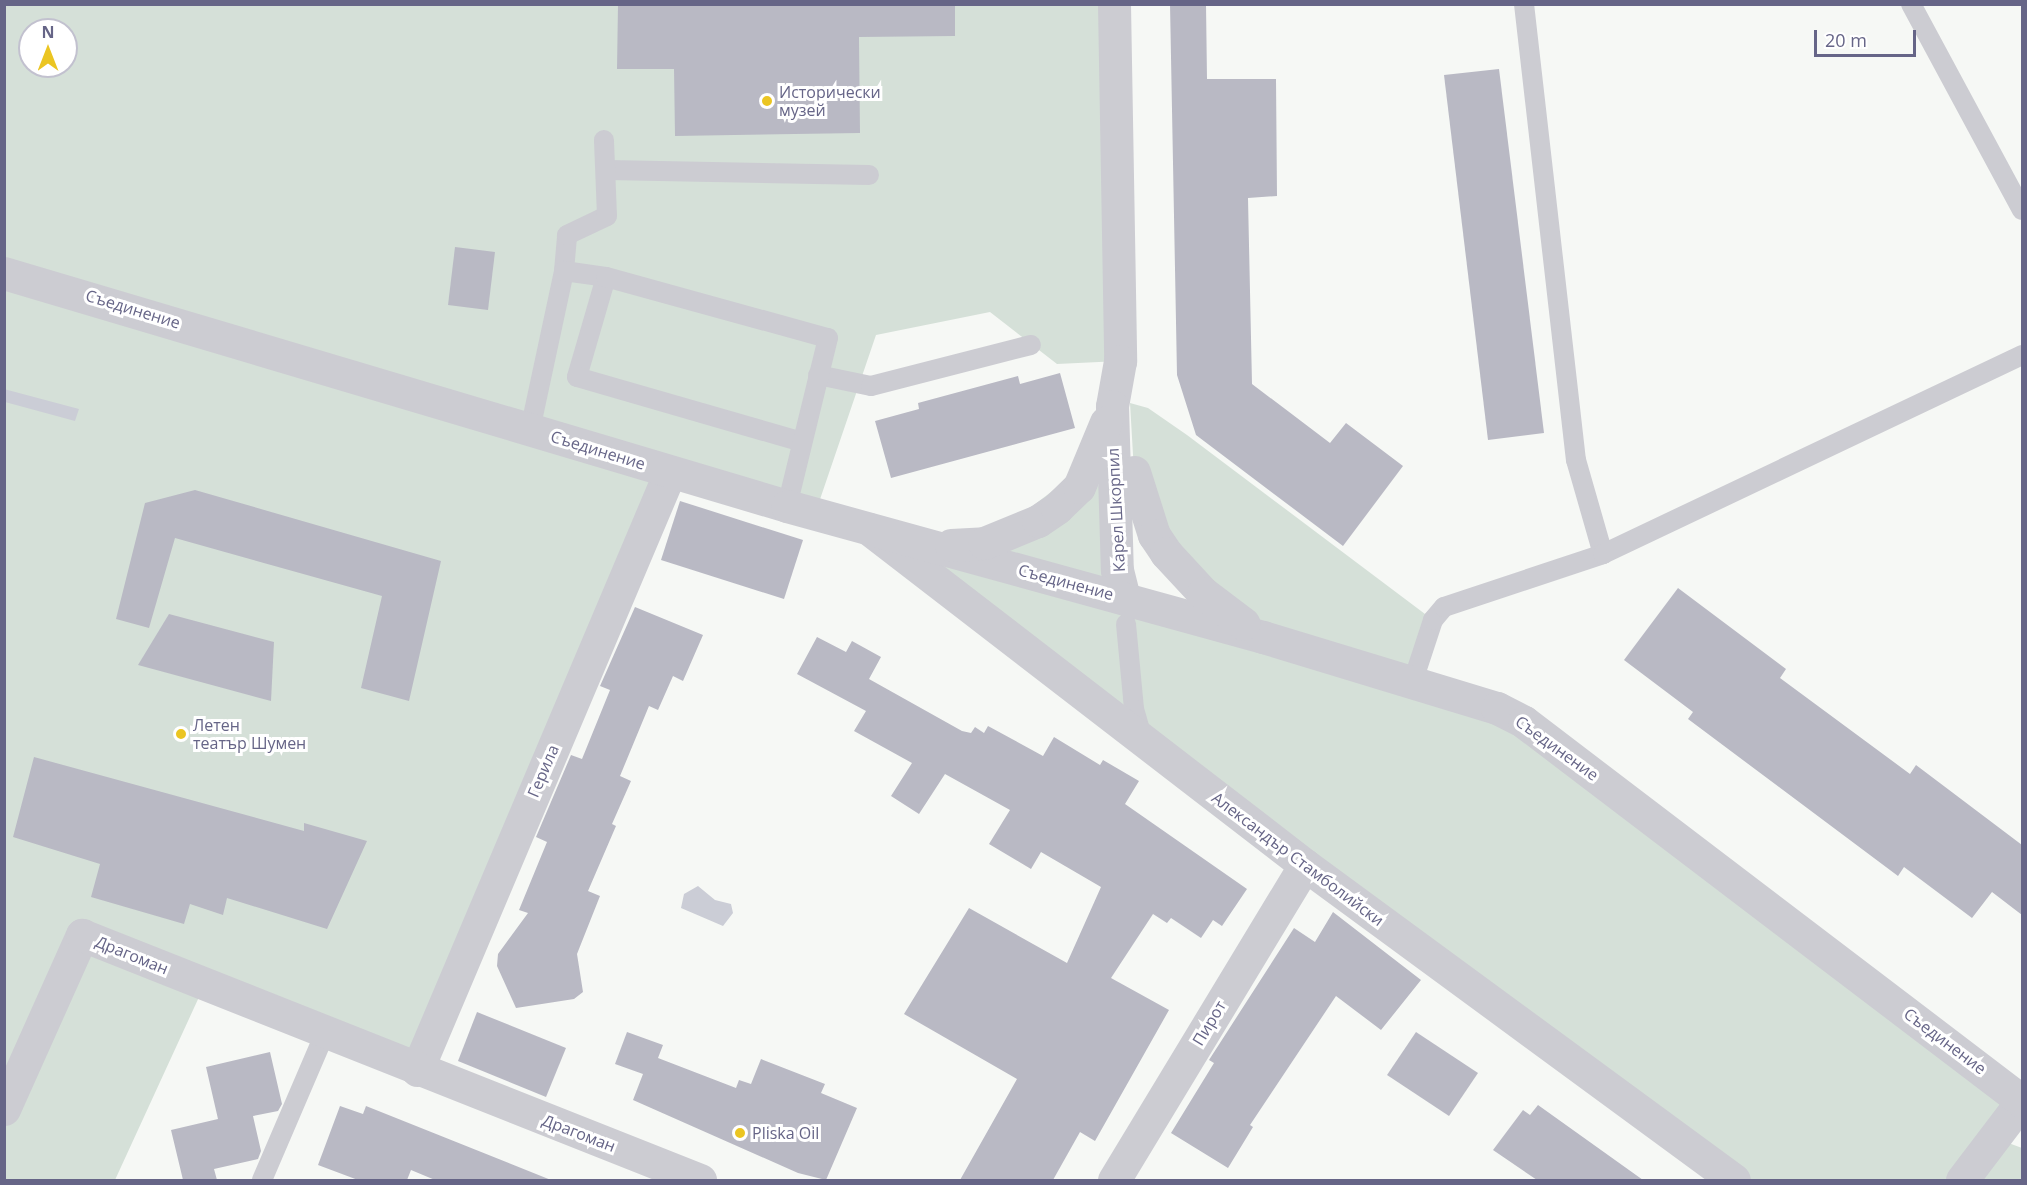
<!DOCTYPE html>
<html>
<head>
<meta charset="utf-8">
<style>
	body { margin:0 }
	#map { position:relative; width:2027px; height:1185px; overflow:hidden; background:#f6f8f5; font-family:"Open Sans",sans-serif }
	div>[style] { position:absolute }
	.green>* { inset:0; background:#d5e0d8 }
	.water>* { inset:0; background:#cbcdd6 }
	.building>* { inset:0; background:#b9b9c4 }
	.service>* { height:20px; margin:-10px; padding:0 10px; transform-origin:10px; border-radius:10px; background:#ccccd2 }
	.minor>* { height:33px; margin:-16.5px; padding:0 16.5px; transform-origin:16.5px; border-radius:16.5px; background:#ccccd2 }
	.tertiary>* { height:33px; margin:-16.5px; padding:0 16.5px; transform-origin:16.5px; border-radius:16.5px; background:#ccccd2 }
	.dots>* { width:16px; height:16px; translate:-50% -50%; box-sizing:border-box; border:3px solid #fff; border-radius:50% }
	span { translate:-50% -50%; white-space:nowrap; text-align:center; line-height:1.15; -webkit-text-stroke:6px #fff; paint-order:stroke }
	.poi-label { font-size:16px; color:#666587 }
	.left { translate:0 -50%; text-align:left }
	.street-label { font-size:16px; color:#666587 }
	.frame { position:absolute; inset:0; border:6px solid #666587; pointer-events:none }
	.north { position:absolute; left:18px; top:18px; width:60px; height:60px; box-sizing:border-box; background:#fff; border:2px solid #c2c1cf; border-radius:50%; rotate:0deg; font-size:16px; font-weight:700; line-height:24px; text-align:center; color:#666587 }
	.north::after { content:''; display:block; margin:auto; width:21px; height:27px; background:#ebc522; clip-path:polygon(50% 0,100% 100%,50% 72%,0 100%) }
	.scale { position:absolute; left:1814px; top:30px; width:102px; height:27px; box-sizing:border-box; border:3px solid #666587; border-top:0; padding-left:8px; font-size:18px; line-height:21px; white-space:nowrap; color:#666587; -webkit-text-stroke:4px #fff; paint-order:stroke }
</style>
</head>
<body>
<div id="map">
	<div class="green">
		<div style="clip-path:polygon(evenodd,5px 5px,1114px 5px,1120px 361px,1057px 364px,990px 312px,876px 335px,815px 514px,670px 472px,417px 1070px,205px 984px,115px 1180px,5px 1180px,5px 5px,30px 30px,66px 30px,66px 66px,30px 66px,30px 30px)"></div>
		<div style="clip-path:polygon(1130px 403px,1148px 408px,1187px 435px,1433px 620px,1413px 681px,1497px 708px,2022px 1101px,1995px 1138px,2022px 1148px,2022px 1180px,1734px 1180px,869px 529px,984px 543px,1093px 460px,1124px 598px,1261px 636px,1203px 593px,1134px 472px)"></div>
	</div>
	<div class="water">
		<div style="clip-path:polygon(4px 389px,79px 409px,75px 421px,5px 402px)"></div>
		<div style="clip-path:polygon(698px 886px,715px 900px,731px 904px,733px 913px,723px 926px,681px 908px,684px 894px)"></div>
	</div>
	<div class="building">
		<div style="clip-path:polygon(618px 4px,955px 4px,955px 36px,859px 37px,860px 133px,675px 136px,674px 69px,617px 69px)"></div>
		<div style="clip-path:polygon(1170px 4px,1206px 4px,1207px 79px,1276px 79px,1277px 196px,1248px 198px,1252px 384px,1330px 443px,1346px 423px,1403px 466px,1343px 546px,1196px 435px,1177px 375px)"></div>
		<div style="clip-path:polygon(1499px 69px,1544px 433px,1488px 440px,1444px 75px)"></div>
		<div style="clip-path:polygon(455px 247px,495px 252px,488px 310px,448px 305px)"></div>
		<div style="clip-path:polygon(1060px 373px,1075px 428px,891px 478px,875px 421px,919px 409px,918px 403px,1018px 376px,1020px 384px)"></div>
		<div style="clip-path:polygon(195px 490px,441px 561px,409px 701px,361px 688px,382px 596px,175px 538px,149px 628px,116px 619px,145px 503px)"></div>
		<div style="clip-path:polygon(680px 501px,803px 540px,784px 599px,661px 560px)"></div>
		<div style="clip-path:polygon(1678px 588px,1786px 669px,1780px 678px,1910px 774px,1916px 765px,2022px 845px,2022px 915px,1992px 892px,1972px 918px,1904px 867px,1898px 876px,1688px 719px,1693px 712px,1624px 660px)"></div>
		<div style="clip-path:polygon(635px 607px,703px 635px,683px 681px,673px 676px,658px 710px,649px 706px,620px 776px,631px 781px,612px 824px,616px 826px,588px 891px,600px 896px,577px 954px,583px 992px,574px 999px,516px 1008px,497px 966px,498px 954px,528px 913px,519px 910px,547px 842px,536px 837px,571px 755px,582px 759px,610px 690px,600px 686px)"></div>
		<div style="clip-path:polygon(169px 614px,274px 642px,271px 701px,138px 665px)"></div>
		<div style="clip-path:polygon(817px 637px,846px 652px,852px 641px,881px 657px,869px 679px,962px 731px,971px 733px,975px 727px,984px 733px,988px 726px,1043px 756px,1054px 737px,1100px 765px,1103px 760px,1139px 781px,1125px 804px,1247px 889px,1222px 926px,1213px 920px,1201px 938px,1171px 918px,1167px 923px,1153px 914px,1111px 978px,1169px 1010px,1095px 1141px,1080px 1132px,1053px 1180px,960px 1180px,1017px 1079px,904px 1014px,969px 908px,1067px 963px,1101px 887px,1041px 852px,1031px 869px,989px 844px,1010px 810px,945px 774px,919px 814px,891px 796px,912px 763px,854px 731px,866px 711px,797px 674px)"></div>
		<div style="clip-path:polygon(34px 757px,304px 831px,304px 823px,367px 841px,327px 929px,227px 898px,223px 915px,190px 904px,184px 924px,91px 897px,100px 864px,13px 837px)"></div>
		<div style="clip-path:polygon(1333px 912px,1421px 980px,1381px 1030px,1336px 996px,1250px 1125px,1253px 1127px,1228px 1168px,1171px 1133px,1214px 1063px,1209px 1060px,1294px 928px,1315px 942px)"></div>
		<div style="clip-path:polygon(477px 1012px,566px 1048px,546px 1097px,458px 1061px)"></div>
		<div style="clip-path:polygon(627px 1032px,663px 1045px,658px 1058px,736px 1088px,739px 1080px,751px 1084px,761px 1059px,825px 1084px,821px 1093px,857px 1108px,826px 1180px,798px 1173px,633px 1100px,643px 1074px,615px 1064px)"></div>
		<div style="clip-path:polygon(1416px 1032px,1478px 1073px,1449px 1116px,1387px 1075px)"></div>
		<div style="clip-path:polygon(270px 1052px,282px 1104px,278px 1111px,253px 1116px,261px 1151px,258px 1159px,214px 1169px,217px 1180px,183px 1180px,171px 1130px,218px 1119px,206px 1067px)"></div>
		<div style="clip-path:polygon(1538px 1105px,1643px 1180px,1537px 1180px,1493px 1150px,1523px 1110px,1530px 1115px)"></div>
		<div style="clip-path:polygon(340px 1106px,363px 1114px,366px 1106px,551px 1180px,435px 1180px,411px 1170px,407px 1180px,358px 1180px,318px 1165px)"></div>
	</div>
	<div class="service">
		<div style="left:1524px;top:4px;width:459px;rotate:83.5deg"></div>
		<div style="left:1576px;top:460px;width:98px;rotate:74deg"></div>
		<div style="left:1911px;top:4px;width:234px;rotate:61.7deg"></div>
		<div style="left:607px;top:170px;width:262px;rotate:1.1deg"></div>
		<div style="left:564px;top:271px;width:36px;rotate:-85deg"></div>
		<div style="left:567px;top:235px;width:44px;rotate:-25.4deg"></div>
		<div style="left:607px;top:216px;width:76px;rotate:-92.3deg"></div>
		<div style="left:606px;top:277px;width:104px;rotate:106.2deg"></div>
		<div style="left:577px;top:377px;width:234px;rotate:16.1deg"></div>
		<div style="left:818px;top:375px;width:54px;rotate:11.7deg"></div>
		<div style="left:871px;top:386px;width:165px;rotate:-14.4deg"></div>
		<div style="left:530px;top:430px;width:163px;rotate:-77.9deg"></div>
		<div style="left:564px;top:271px;width:42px;rotate:8.1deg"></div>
		<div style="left:606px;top:277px;width:230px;rotate:15.4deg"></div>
		<div style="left:828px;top:338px;width:173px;rotate:103.7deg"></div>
		<div style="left:1126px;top:624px;width:85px;rotate:84.6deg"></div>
		<div style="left:1134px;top:709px;width:29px;rotate:74deg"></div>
		<div style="left:1413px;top:681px;width:64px;rotate:-71.8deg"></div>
		<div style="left:1433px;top:620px;width:17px;rotate:-50deg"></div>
		<div style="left:1444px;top:607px;width:168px;rotate:-18.4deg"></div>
		<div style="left:1603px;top:554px;width:464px;rotate:-25.4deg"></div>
		<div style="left:262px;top:1180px;width:160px;rotate:-66.8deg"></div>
	</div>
	<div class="minor">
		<div style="left:869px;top:529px;width:550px;rotate:37.62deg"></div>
		<div style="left:1305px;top:865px;width:532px;rotate:36.29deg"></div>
		<div style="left:417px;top:1070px;width:649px;rotate:-67.07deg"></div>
		<div style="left:4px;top:1109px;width:191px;rotate:-65.9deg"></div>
		<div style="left:82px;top:935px;width:665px;rotate:21.63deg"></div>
		<div style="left:1114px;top:1180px;width:368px;rotate:-58.8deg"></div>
		<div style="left:1962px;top:1180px;width:99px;rotate:-52.8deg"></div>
	</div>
	<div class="tertiary">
		<div style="left:1114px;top:4px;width:357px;rotate:89deg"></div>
		<div style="left:1120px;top:361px;width:46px;rotate:100.1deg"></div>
		<div style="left:1112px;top:406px;width:164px;rotate:88.3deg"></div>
		<div style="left:1117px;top:570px;width:29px;rotate:76deg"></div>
		<div style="left:4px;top:273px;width:817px;rotate:16.57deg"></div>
		<div style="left:787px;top:506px;width:494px;rotate:15.4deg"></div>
		<div style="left:1263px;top:637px;width:245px;rotate:16.9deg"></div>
		<div style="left:1497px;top:708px;width:30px;rotate:27deg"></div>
		<div style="left:1524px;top:722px;width:626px;rotate:37.27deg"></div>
		<div style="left:1134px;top:472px;width:66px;rotate:72.4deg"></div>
		<div style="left:1154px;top:535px;width:22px;rotate:56deg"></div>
		<div style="left:1166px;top:553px;width:54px;rotate:47.2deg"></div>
		<div style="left:1203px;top:593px;width:51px;rotate:37.1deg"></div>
		<div style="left:951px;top:545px;width:33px;rotate:-3deg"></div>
		<div style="left:984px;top:543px;width:58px;rotate:-22.2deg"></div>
		<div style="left:1038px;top:521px;width:23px;rotate:-34deg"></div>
		<div style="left:1057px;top:508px;width:30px;rotate:-44deg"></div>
		<div style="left:1079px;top:487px;width:70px;rotate:-67.4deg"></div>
	</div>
	<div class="dots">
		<div style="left:767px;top:101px;background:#ebc522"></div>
		<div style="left:181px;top:734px;background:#ebc522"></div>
		<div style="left:740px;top:1133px;background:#ebc522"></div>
	</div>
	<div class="poi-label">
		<span class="left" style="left:779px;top:101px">Исторически<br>музей</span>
		<span class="left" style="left:193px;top:734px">Летен<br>театър Шумен</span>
		<span class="left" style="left:752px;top:1133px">Pliska Oil</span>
	</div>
	<div class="street-label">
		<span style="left:133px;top:309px;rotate:17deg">Съединение</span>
		<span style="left:598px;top:450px;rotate:17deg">Съединение</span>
		<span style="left:1116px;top:510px;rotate:-93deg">Карел Шкорпил</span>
		<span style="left:1066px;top:582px;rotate:15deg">Съединение</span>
		<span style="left:1557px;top:748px;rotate:36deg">Съединение</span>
		<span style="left:543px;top:771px;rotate:-67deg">Герила</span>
		<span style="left:1298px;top:859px;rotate:37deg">Александър Стамболийски</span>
		<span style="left:132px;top:955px;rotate:22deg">Драгоман</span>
		<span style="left:1209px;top:1023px;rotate:-59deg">Пирот</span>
		<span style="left:1945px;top:1041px;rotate:37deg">Съединение</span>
		<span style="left:579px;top:1133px;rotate:21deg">Драгоман</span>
	</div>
	<div class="frame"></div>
	<div class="north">N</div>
	<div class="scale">20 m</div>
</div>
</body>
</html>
